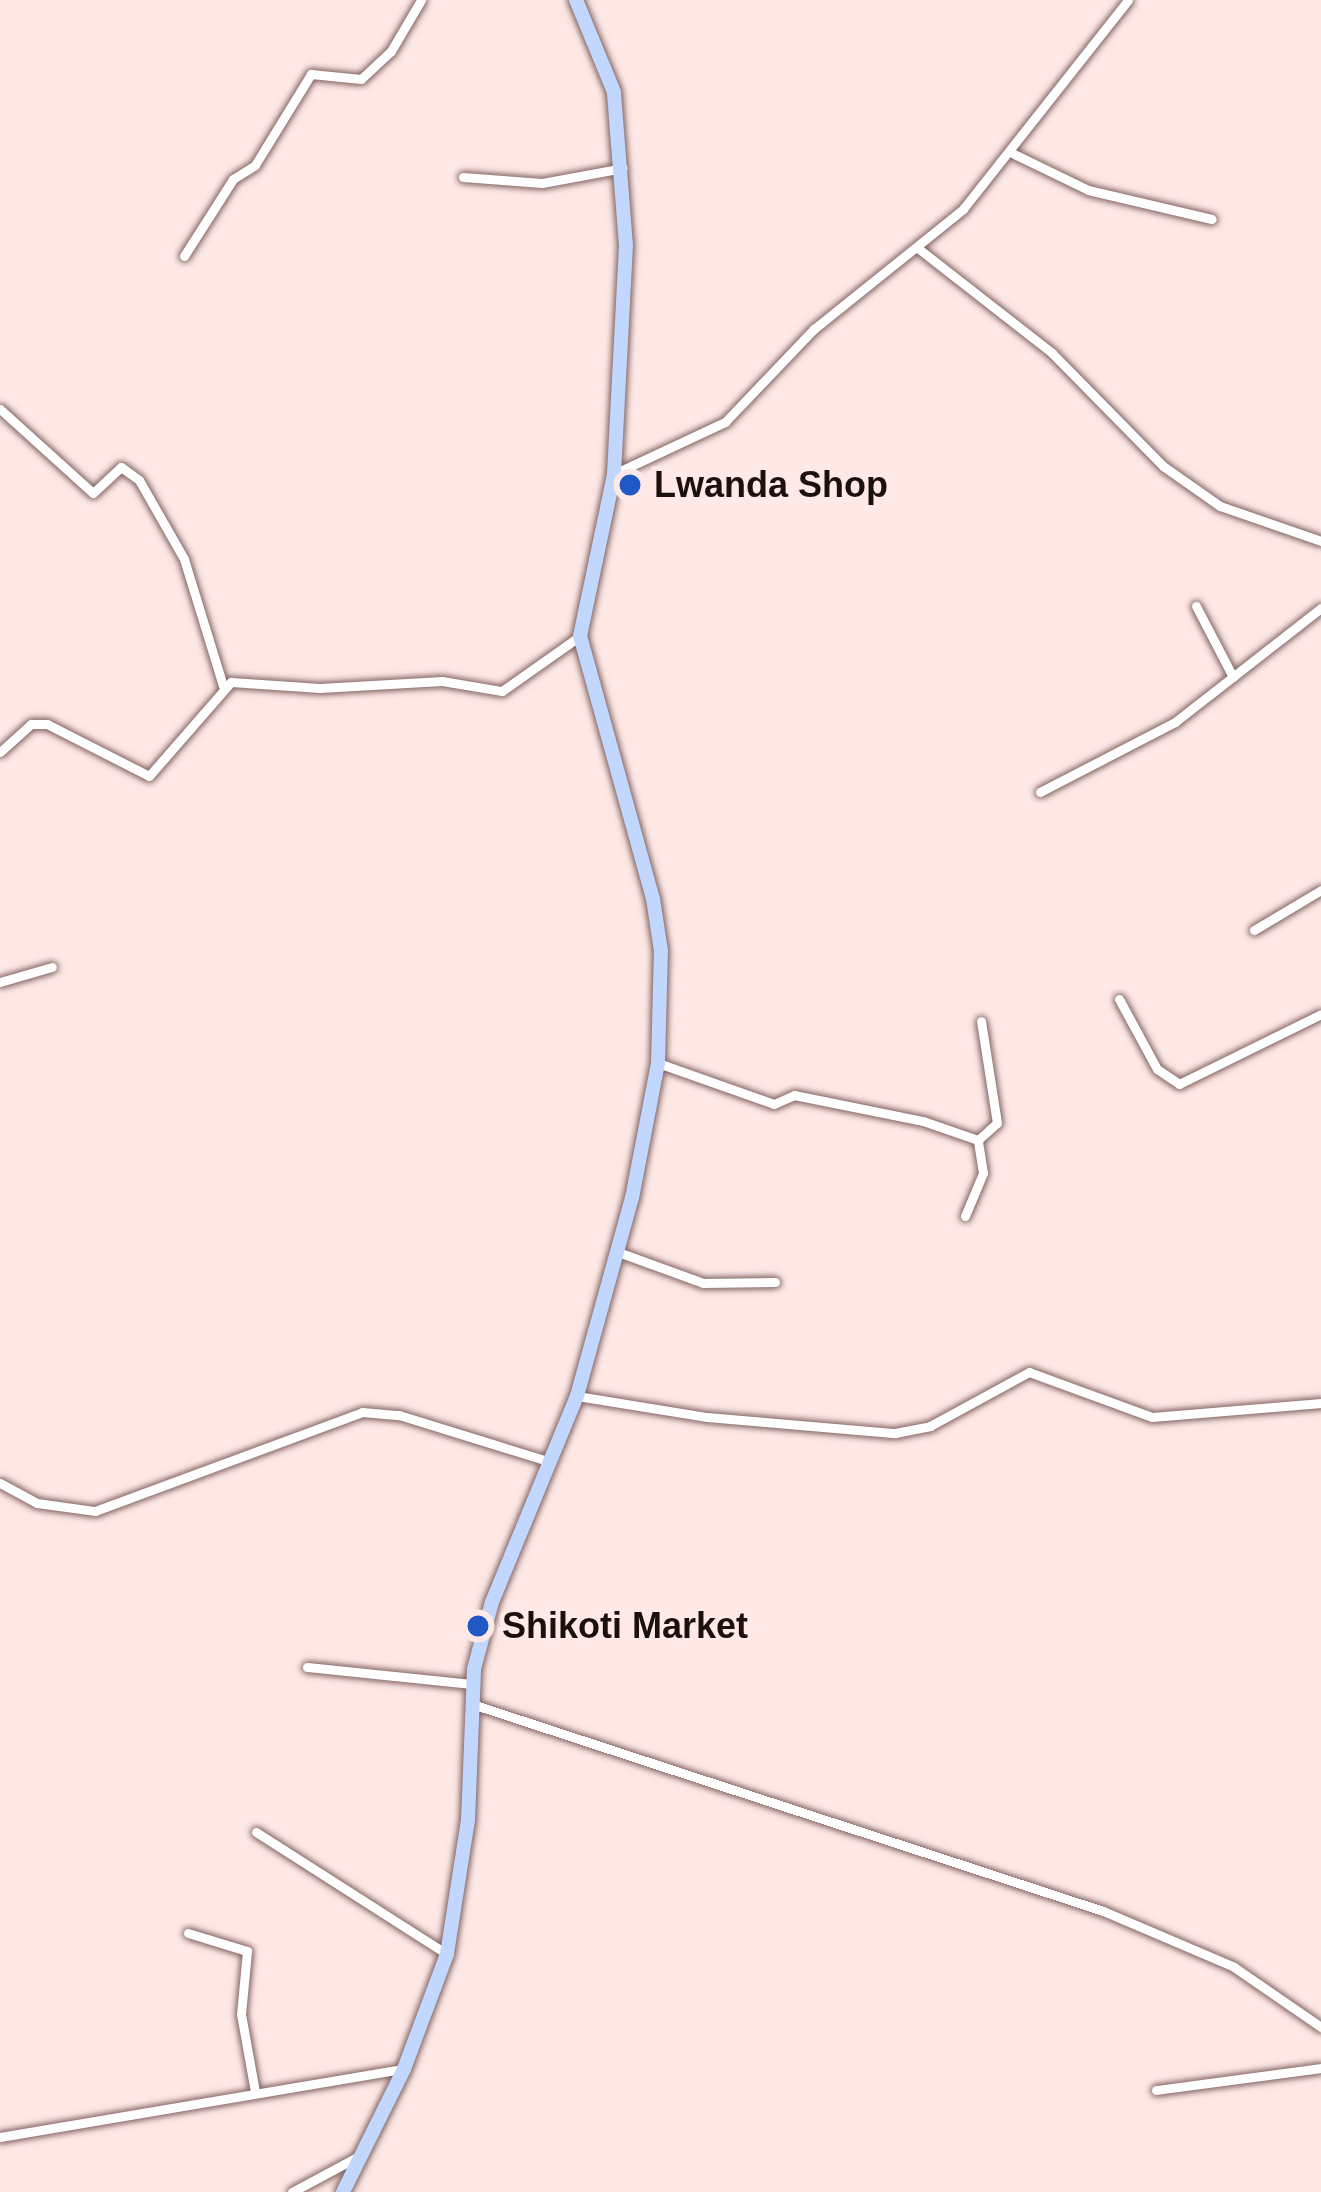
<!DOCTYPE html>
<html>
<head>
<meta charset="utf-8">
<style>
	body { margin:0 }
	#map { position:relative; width:1321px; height:2192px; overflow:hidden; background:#fee9e7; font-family:Arial,sans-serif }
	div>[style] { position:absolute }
	.roads { filter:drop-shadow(0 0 3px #826461) drop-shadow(0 0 3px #826461) }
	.minor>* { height:9px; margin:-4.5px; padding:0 4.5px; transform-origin:4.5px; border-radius:4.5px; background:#fff }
	.primary>* { height:14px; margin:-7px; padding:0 7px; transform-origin:7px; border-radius:7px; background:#c2d7fe }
	.dots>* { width:33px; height:33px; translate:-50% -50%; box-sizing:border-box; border:6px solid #fee9e7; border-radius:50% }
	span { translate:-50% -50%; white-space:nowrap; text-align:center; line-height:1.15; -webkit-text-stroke:9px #fee9e7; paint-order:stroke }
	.poi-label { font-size:36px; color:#1c100f; font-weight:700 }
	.left { translate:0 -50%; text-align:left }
</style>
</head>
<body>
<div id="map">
	<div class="roads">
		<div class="minor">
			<div style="left:1014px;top:154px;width:82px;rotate:25.9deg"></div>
			<div style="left:1088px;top:190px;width:127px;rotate:13.2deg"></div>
			<div style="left:463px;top:177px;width:79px;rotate:4.3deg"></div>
			<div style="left:542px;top:183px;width:82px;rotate:-10.5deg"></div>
			<div style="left:919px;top:249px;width:169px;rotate:38deg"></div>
			<div style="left:1052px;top:353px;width:158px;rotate:45.5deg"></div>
			<div style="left:1163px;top:466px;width:70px;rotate:35.1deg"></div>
			<div style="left:1220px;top:506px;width:107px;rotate:19.1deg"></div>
			<div style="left:184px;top:256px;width:91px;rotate:-57.5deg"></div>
			<div style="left:233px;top:179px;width:26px;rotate:-32deg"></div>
			<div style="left:255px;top:165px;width:107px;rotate:-58.4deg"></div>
			<div style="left:311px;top:74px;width:50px;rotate:5.7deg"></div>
			<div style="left:361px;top:79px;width:41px;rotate:-43deg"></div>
			<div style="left:391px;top:51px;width:59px;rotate:-59.5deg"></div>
			<div style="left:0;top:409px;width:125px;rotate:42.1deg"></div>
			<div style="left:93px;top:493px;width:38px;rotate:-43deg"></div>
			<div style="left:121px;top:467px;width:22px;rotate:36deg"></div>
			<div style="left:139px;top:480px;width:91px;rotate:60.3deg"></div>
			<div style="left:184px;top:559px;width:133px;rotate:72.9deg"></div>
			<div style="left:614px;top:474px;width:123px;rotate:-25.1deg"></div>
			<div style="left:725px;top:422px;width:129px;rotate:-46.3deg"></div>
			<div style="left:814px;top:329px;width:191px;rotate:-38.8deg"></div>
			<div style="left:963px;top:209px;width:266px;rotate:-51.7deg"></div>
			<div style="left:1196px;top:606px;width:80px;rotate:62.5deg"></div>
			<div style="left:0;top:752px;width:42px;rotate:-42.1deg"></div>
			<div style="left:31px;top:724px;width:16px"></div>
			<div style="left:47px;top:724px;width:114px;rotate:27deg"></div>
			<div style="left:149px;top:776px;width:125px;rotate:-48.9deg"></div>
			<div style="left:231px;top:682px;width:89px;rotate:3.9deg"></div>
			<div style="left:320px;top:688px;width:122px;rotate:-3.3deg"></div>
			<div style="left:442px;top:681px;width:61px;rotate:9.5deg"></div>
			<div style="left:502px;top:691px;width:95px;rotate:-35.2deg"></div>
			<div style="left:1040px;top:792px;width:152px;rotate:-27.4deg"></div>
			<div style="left:1175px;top:722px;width:185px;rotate:-38deg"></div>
			<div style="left:1254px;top:930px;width:78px;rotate:-30.8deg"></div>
			<div style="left:0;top:982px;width:54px;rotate:-16.1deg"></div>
			<div style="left:1119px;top:999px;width:80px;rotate:61.5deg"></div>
			<div style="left:1157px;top:1069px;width:27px;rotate:34deg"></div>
			<div style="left:1179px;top:1084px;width:158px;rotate:-26.2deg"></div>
			<div style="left:658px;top:1063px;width:123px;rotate:19.5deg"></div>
			<div style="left:774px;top:1104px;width:22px;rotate:-24deg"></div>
			<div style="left:794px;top:1095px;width:132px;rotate:11.4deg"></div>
			<div style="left:923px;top:1121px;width:58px;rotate:19.1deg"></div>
			<div style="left:978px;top:1140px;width:25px;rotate:-42deg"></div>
			<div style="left:997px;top:1123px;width:103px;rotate:-98.9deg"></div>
			<div style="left:965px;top:1216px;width:47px;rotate:-67.3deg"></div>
			<div style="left:983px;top:1173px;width:33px;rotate:-99deg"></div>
			<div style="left:618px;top:1252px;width:90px;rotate:20deg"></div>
			<div style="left:703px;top:1283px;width:72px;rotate:-0.8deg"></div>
			<div style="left:577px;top:1396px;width:132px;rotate:9.2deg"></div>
			<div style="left:707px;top:1417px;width:189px;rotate:4.9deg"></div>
			<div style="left:895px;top:1433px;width:36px;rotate:-11deg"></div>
			<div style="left:930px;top:1426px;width:113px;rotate:-28.6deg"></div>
			<div style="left:1029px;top:1372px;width:131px;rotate:20.1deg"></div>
			<div style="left:1152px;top:1417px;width:170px;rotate:-4.7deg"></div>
			<div style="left:0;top:1483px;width:42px;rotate:28.4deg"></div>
			<div style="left:37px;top:1503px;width:59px;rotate:7.9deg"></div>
			<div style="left:95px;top:1511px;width:285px;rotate:-20.3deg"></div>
			<div style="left:362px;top:1412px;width:37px;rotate:5deg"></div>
			<div style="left:399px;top:1415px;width:159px;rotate:17.2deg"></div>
			<div style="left:307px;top:1667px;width:166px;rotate:5.9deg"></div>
			<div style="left:472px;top:1704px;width:664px;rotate:18.16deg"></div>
			<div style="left:1103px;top:1911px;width:142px;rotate:23.1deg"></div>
			<div style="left:1234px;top:1967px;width:106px;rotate:34.6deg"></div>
			<div style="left:256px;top:1832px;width:227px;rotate:32.6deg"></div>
			<div style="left:188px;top:1933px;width:62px;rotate:17deg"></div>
			<div style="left:247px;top:1951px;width:63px;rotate:95.4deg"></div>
			<div style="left:241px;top:2014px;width:79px;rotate:79.8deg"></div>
			<div style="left:1156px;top:2090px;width:166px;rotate:-7.6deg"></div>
			<div style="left:0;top:2137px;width:410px;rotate:-9.6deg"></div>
			<div style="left:292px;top:2192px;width:74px;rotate:-28.3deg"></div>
		</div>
		<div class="primary">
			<div style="left:343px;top:2192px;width:137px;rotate:-63.6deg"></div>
			<div style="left:404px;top:2069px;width:123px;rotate:-69.5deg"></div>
			<div style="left:447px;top:1954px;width:136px;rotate:-81.1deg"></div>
			<div style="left:468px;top:1820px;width:151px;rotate:-87.7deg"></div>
			<div style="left:474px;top:1669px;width:69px;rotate:-75deg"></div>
			<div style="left:492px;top:1602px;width:223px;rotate:-67.6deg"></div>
			<div style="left:577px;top:1396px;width:205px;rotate:-74.5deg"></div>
			<div style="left:632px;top:1198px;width:137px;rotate:-79.1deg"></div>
			<div style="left:658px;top:1063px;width:112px;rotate:-88.5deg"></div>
			<div style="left:661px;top:951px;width:53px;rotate:-98.7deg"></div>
			<div style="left:653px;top:899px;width:273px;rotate:-105.5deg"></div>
			<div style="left:580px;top:636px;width:166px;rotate:-78.1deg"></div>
			<div style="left:614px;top:474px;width:228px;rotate:-87deg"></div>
			<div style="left:626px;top:246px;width:154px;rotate:-94.5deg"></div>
			<div style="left:614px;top:92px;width:100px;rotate:-112.4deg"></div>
		</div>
	</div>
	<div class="dots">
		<div style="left:630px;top:485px;background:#1f59c6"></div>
		<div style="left:478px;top:1626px;background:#1f59c6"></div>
	</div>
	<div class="poi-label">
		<span class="left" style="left:654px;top:485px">Lwanda Shop</span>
		<span class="left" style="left:502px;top:1626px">Shikoti Market</span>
	</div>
</div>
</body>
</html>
